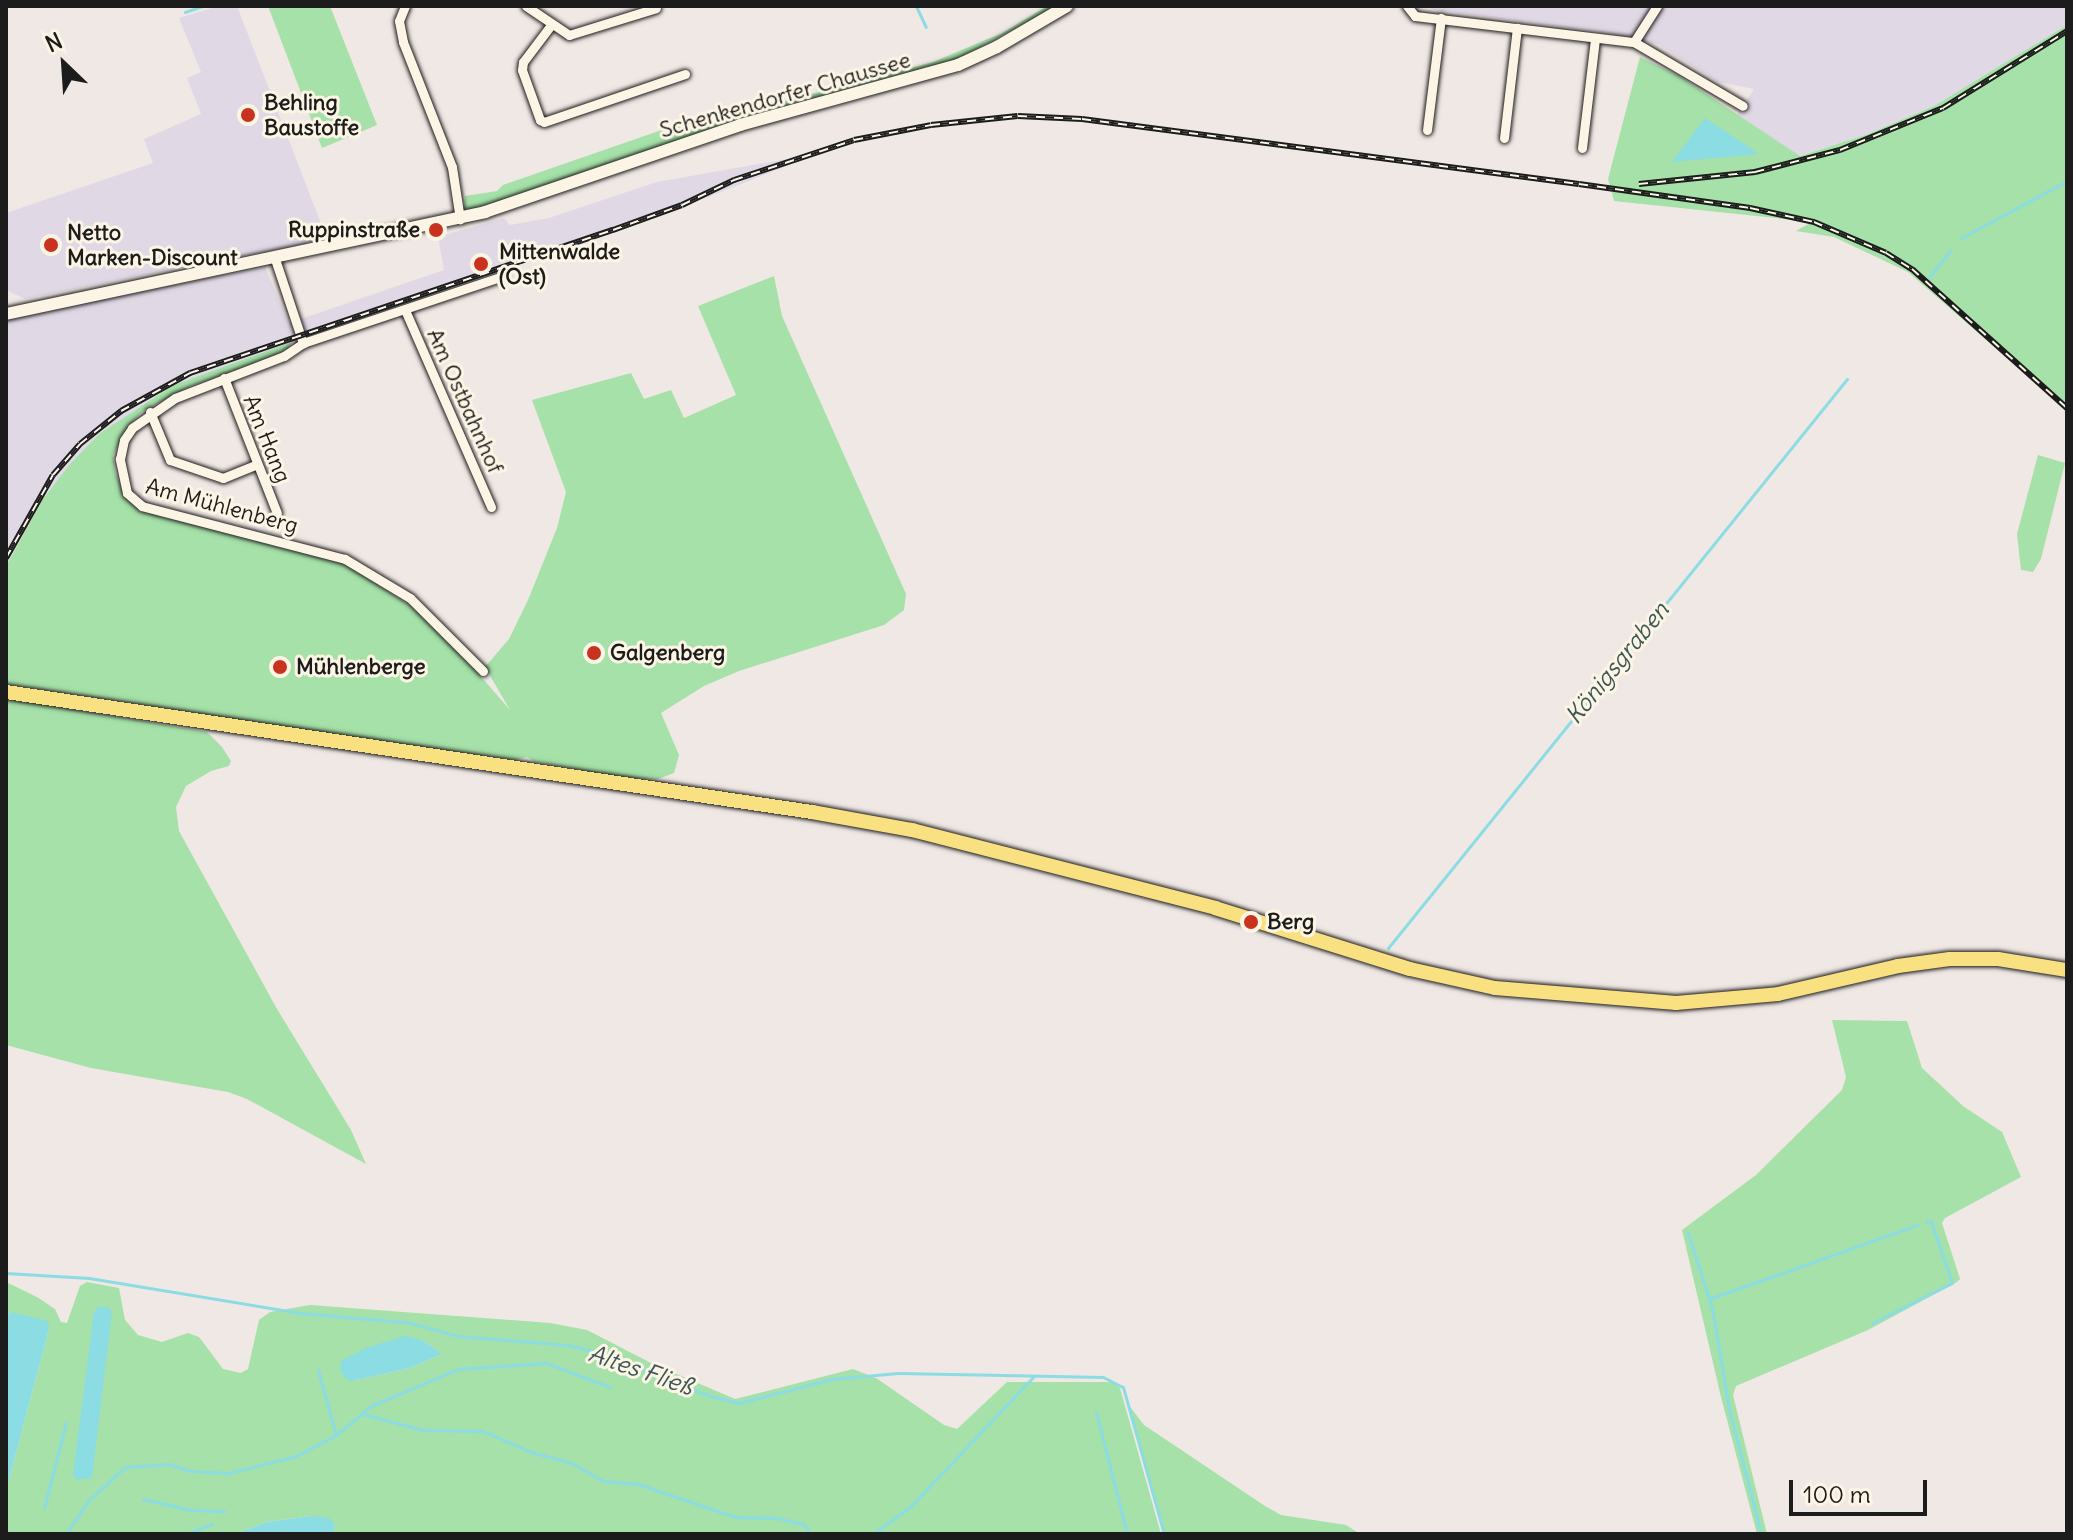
<!DOCTYPE html>
<html>
<head>
<meta charset="utf-8">
<style>
	body { margin:0 }
	#map { position:relative; width:2073px; height:1540px; overflow:hidden; background:#f0e8e5; font-family:Delius,sans-serif }
	div>[style] { position:absolute }
	.built>* { inset:0; background:#e1d8e5 }
	.green>* { inset:0; background:#a5e1a8 }
	.water>* { inset:0; background:#8bdce3 }
	.stream>* { height:3px; margin:-1.5px; padding:0 1.5px; transform-origin:1.5px; border-radius:1.5px; background:#8bdce3 }
	.roads { filter:drop-shadow(0 0 2px #1c1c1c) drop-shadow(0 0 2px #1c1c1c) }
	.street>* { height:9px; margin:-4.5px; padding:0 4.5px; transform-origin:4.5px; border-radius:4.5px; background:#fcf5e5 }
	.secondary>* { height:12px; margin:-6px; padding:0 6px; transform-origin:6px; border-radius:6px; background:#fcf5e5 }
	.primary>* { height:14px; margin:-7px; padding:0 7px; transform-origin:7px; border-radius:7px; background:#f9e181 }
	.rail>* { height:6px; margin-top:-3px; transform-origin:0; background:repeating-linear-gradient(90deg,#fcf5e5 0 9px,#1c1c1c 0 18px); box-sizing:border-box; border-block:2px solid #1c1c1c }
	.dots>* { width:22px; height:22px; translate:-50% -50%; box-sizing:border-box; border:4px solid #fcf5e5; border-radius:50% }
	span { translate:-50% -50%; white-space:nowrap; text-align:center; line-height:1.15; -webkit-text-stroke:6px #fcf5e5; paint-order:stroke }
	.street-label { font-size:22px; color:#1c1c1c }
	.poi-label { font-size:22px; color:#1c1c1c; font-weight:700 }
	.left { translate:0 -50%; text-align:left }
	.right { translate:-100% -50%; text-align:right }
	.water-label { font-size:24px; color:#3d5658; font-style:italic }
	.frame { position:absolute; inset:0; border:8px solid #1c1c1c; pointer-events:none }
	.north { position:absolute; left:24px; top:24px; width:80px; height:80px; -webkit-text-stroke:6px #fcf5e5; paint-order:stroke; rotate:335deg; font-size:22px; font-weight:700; line-height:32px; text-align:center; color:#1c1c1c }
	.north::after { content:''; display:block; margin:auto; width:28px; height:36px; background:#1c1c1c; clip-path:polygon(50% 0,100% 100%,50% 72%,0 100%) }
	.scale { position:absolute; left:1789px; top:1480px; width:138px; height:36px; box-sizing:border-box; border:4px solid #1c1c1c; border-top:0; padding-left:10px; font-size:24px; line-height:28px; white-space:nowrap; color:#1c1c1c; -webkit-text-stroke:6px #fcf5e5; paint-order:stroke }
</style>
</head>
<body>
<div id="map">
	<div class="built">
		<div style="clip-path:polygon(219px 6px,237px 6px,327px 239px,25px 299px,6px 290px,6px 213px,153px 163px,144px 139px,201px 114px,187px 78px,201px 72px,179px 18px)"></div>
		<div style="clip-path:polygon(1426px 6px,2067px 6px,2067px 25px,1934px 106px,1868px 134px,1799px 156px,1737px 115px,1754px 89px,1718px 82px,1659px 45px,1615px 34px,1434px 10px)"></div>
		<div style="clip-path:polygon(787px 159px,789px 165px,683px 207px,174px 385px,100px 433px,70px 464px,43px 499px,6px 566px,6px 318px,265px 267px,289px 323px,444px 270px,438px 237px,504px 218px,510px 225px,549px 218px,657px 182px)"></div>
	</div>
	<div class="green">
		<div style="clip-path:polygon(268px 6px,330px 6px,377px 125px,322px 148px)"></div>
		<div style="clip-path:polygon(1047px 6px,1057px 6px,956px 60px,762px 112px,484px 207px,470px 210px,464px 207px,465px 196px,497px 191px,503px 185px,705px 115px,762px 107px,933px 62px,1002px 33px)"></div>
		<div style="clip-path:polygon(2067px 25px,2067px 410px,1908px 272px,1834px 237px,1796px 231px,1812px 222px,1614px 201px,1608px 179px,1640px 57px,1679px 76px,1800px 156px,1868px 134px,1934px 106px)"></div>
		<div style="clip-path:polygon(774px 276px,782px 316px,906px 594px,904px 610px,884px 625px,739px 671px,704px 686px,661px 713px,679px 755px,674px 773px,658px 779px,626px 778px,535px 762px,527px 757px,516px 760px,398px 744px,6px 684px,6px 566px,43px 499px,70px 464px,100px 433px,174px 385px,292px 342px,287px 349px,272px 357px,191px 386px,143px 411px,128px 426px,113px 455px,115px 472px,128px 501px,161px 516px,343px 562px,432px 620px,510px 710px,485px 667px,509px 639px,528px 600px,557px 528px,566px 492px,532px 400px,631px 373px,644px 399px,671px 390px,684px 418px,736px 395px,698px 306px)"></div>
		<div style="clip-path:polygon(2038px 455px,2065px 463px,2041px 559px,2033px 572px,2021px 570px,2017px 534px)"></div>
		<div style="clip-path:polygon(6px 698px,207px 732px,222px 747px,231px 761px,229px 766px,211px 771px,186px 786px,176px 807px,179px 831px,277px 1009px,351px 1130px,366px 1164px,247px 1099px,228px 1092px,91px 1068px,6px 1045px)"></div>
		<div style="clip-path:polygon(1832px 1020px,1907px 1021px,1922px 1068px,1963px 1106px,2002px 1132px,2021px 1177px,1945px 1218px,1942px 1223px,1960px 1279px,1957px 1282px,1868px 1330px,1736px 1386px,1733px 1395px,1767px 1534px,1757px 1534px,1721px 1397px,1682px 1230px,1756px 1175px,1842px 1090px,1846px 1077px)"></div>
		<div style="clip-path:polygon(evenodd,6px 1282px,37px 1297px,55px 1309px,61px 1322px,67px 1323px,80px 1286px,87px 1282px,119px 1288px,125px 1320px,138px 1335px,162px 1342px,188px 1333px,199px 1337px,223px 1369px,241px 1373px,248px 1369px,259px 1320px,270px 1312px,310px 1305px,550px 1323px,587px 1330px,651px 1363px,735px 1399px,853px 1369px,876px 1378px,944px 1425px,957px 1429px,1007px 1382px,1112px 1382px,1120px 1388px,1161px 1534px,333px 1534px,335px 1524px,311px 1516px,267px 1522px,235px 1534px,6px 1534px,6px 1491px,49px 1329px,10px 1312px,6px 1321px,6px 1282px,424px 1341px,442px 1354px,410px 1368px,352px 1381px,424px 1341px)"></div>
		<div style="clip-path:polygon(1128px 1404px,1144px 1425px,1265px 1506px,1281px 1515px,1346px 1525px,1360px 1534px,1163px 1534px)"></div>
	</div>
	<div class="water">
		<div style="clip-path:polygon(1705px 118px,1759px 154px,1672px 162px)"></div>
		<div style="clip-path:polygon(98px 1307px,108px 1307px,112px 1312px,92px 1478px,76px 1480px,73px 1474px,94px 1312px)"></div>
		<div style="clip-path:polygon(10px 1312px,48px 1321px,49px 1329px,6px 1491px,6px 1321px)"></div>
		<div style="clip-path:polygon(405px 1336px,424px 1341px,442px 1354px,410px 1368px,352px 1381px,345px 1378px,340px 1370px,341px 1361px,366px 1348px)"></div>
		<div style="clip-path:polygon(311px 1516px,329px 1518px,335px 1524px,333px 1534px,235px 1534px,267px 1522px)"></div>
	</div>
	<div class="stream">
		<div style="left:916px;top:6px;width:23px;rotate:65deg"></div>
		<div style="left:185px;top:12px;width:18px;rotate:-19deg"></div>
		<div style="left:1961px;top:238px;width:120px;rotate:-28.3deg"></div>
		<div style="left:1929px;top:277px;width:35px;rotate:-51deg"></div>
		<div style="left:1388px;top:948px;width:731px;rotate:-51.11deg"></div>
		<div style="left:1688px;top:1233px;width:79px;rotate:72.3deg"></div>
		<div style="left:1712px;top:1308px;width:102px;rotate:80.4deg"></div>
		<div style="left:1729px;top:1409px;width:129px;rotate:75.6deg"></div>
		<div style="left:6px;top:1273px;width:83px;rotate:3.4deg"></div>
		<div style="left:89px;top:1278px;width:214px;rotate:9.4deg"></div>
		<div style="left:300px;top:1313px;width:111px;rotate:5.1deg"></div>
		<div style="left:411px;top:1323px;width:49px;rotate:15.5deg"></div>
		<div style="left:458px;top:1336px;width:109px;rotate:4.7deg"></div>
		<div style="left:567px;top:1345px;width:32px;rotate:13deg"></div>
		<div style="left:598px;top:1352px;width:120px;rotate:21.4deg"></div>
		<div style="left:710px;top:1396px;width:30px;rotate:14deg"></div>
		<div style="left:739px;top:1403px;width:96px;rotate:-14.5deg"></div>
		<div style="left:832px;top:1379px;width:66px;rotate:-5.2deg"></div>
		<div style="left:898px;top:1373px;width:205px;rotate:1.1deg"></div>
		<div style="left:1103px;top:1377px;width:22px;rotate:27deg"></div>
		<div style="left:1123px;top:1387px;width:153px;rotate:74.4deg"></div>
		<div style="left:1709px;top:1299px;width:221px;rotate:-19.6deg"></div>
		<div style="left:1872px;top:1323px;width:89px;rotate:-26.6deg"></div>
		<div style="left:1952px;top:1283px;width:65px;rotate:-108.7deg"></div>
		<div style="left:1931px;top:1221px;width:5px;rotate:169deg"></div>
		<div style="left:318px;top:1370px;width:67px;rotate:74.5deg"></div>
		<div style="left:1096px;top:1412px;width:126px;rotate:75.7deg"></div>
		<div style="left:363px;top:1414px;width:62px;rotate:14.9deg"></div>
		<div style="left:423px;top:1430px;width:60px;rotate:1deg"></div>
		<div style="left:483px;top:1431px;width:52px;rotate:23.6deg"></div>
		<div style="left:531px;top:1452px;width:42px;rotate:15deg"></div>
		<div style="left:572px;top:1463px;width:36px;rotate:30deg"></div>
		<div style="left:603px;top:1481px;width:35px;rotate:5deg"></div>
		<div style="left:638px;top:1484px;width:102px;rotate:18.8deg"></div>
		<div style="left:735px;top:1517px;width:42px;rotate:1.4deg"></div>
		<div style="left:777px;top:1518px;width:27px;rotate:13deg"></div>
		<div style="left:803px;top:1524px;width:13px;rotate:51deg"></div>
		<div style="left:143px;top:1499px;width:49px;rotate:12.9deg"></div>
		<div style="left:191px;top:1510px;width:33px;rotate:2deg"></div>
		<div style="left:44px;top:1508px;width:88px;rotate:-75.5deg"></div>
		<div style="left:66px;top:1534px;width:40px;rotate:-56deg"></div>
		<div style="left:88px;top:1501px;width:50px;rotate:-42.6deg"></div>
		<div style="left:125px;top:1467px;width:44px;rotate:-3.9deg"></div>
		<div style="left:169px;top:1464px;width:22px;rotate:18deg"></div>
		<div style="left:190px;top:1471px;width:39px;rotate:3deg"></div>
		<div style="left:229px;top:1473px;width:69px;rotate:-14.2deg"></div>
		<div style="left:296px;top:1456px;width:45px;rotate:-27.7deg"></div>
		<div style="left:336px;top:1435px;width:45px;rotate:-39.6deg"></div>
		<div style="left:371px;top:1406px;width:95px;rotate:-23deg"></div>
		<div style="left:458px;top:1369px;width:88px;rotate:-3.9deg"></div>
		<div style="left:546px;top:1363px;width:68px;rotate:20.6deg"></div>
		<div style="left:186px;top:1534px;width:28px;rotate:-21deg"></div>
		<div style="left:873px;top:1534px;width:47px;rotate:-36.4deg"></div>
		<div style="left:911px;top:1506px;width:179px;rotate:-46.6deg"></div>
	</div>
	<div class="roads">
		<div class="street">
			<div style="left:405px;top:6px;width:16px;rotate:112deg"></div>
			<div style="left:399px;top:21px;width:21px;rotate:79deg"></div>
			<div style="left:403px;top:42px;width:134px;rotate:68.6deg"></div>
			<div style="left:452px;top:167px;width:53px;rotate:81.3deg"></div>
			<div style="left:526px;top:6px;width:52px;rotate:34deg"></div>
			<div style="left:569px;top:35px;width:91px;rotate:-17.2deg"></div>
			<div style="left:1407px;top:6px;width:13px;rotate:51deg"></div>
			<div style="left:1415px;top:16px;width:221px;rotate:6.8deg"></div>
			<div style="left:1634px;top:42px;width:126px;rotate:30.4deg"></div>
			<div style="left:551px;top:25px;width:46px;rotate:127.1deg"></div>
			<div style="left:523px;top:62px;width:8px;rotate:97deg"></div>
			<div style="left:522px;top:70px;width:53px;rotate:70.2deg"></div>
			<div style="left:540px;top:120px;width:4px;rotate:27deg"></div>
			<div style="left:544px;top:122px;width:149px;rotate:-18.8deg"></div>
			<div style="left:1634px;top:42px;width:43px;rotate:-57.4deg"></div>
			<div style="left:1427px;top:130px;width:113px;rotate:-82.9deg"></div>
			<div style="left:1504px;top:138px;width:111px;rotate:-83.3deg"></div>
			<div style="left:1582px;top:148px;width:110px;rotate:-83.2deg"></div>
			<div style="left:275px;top:259px;width:89px;rotate:71.6deg"></div>
			<div style="left:405px;top:310px;width:215px;rotate:66.4deg"></div>
			<div style="left:224px;top:378px;width:145px;rotate:68.6deg"></div>
			<div style="left:150px;top:412px;width:52px;rotate:67.4deg"></div>
			<div style="left:170px;top:460px;width:56px;rotate:18.8deg"></div>
			<div style="left:223px;top:478px;width:37px;rotate:-22deg"></div>
			<div style="left:483px;top:671px;width:103px;rotate:-135deg"></div>
			<div style="left:410px;top:598px;width:76px;rotate:-149deg"></div>
			<div style="left:345px;top:559px;width:210px;rotate:-165.4deg"></div>
			<div style="left:142px;top:506px;width:20px;rotate:-139deg"></div>
			<div style="left:127px;top:493px;width:35px;rotate:-102deg"></div>
			<div style="left:120px;top:459px;width:19px;rotate:-78deg"></div>
			<div style="left:124px;top:440px;width:14px;rotate:-56deg"></div>
			<div style="left:132px;top:428px;width:52px;rotate:-34.9deg"></div>
			<div style="left:175px;top:398px;width:117px;rotate:-21.1deg"></div>
			<div style="left:284px;top:356px;width:23px;rotate:-34deg"></div>
			<div style="left:303px;top:343px;width:211px;rotate:-18.5deg"></div>
		</div>
		<div class="secondary">
			<div style="left:6px;top:314px;width:490px;rotate:-12deg"></div>
			<div style="left:485px;top:212px;width:269px;rotate:-18.8deg"></div>
			<div style="left:740px;top:125px;width:226px;rotate:-15.4deg"></div>
			<div style="left:958px;top:65px;width:43px;rotate:-24.8deg"></div>
			<div style="left:997px;top:47px;width:81px;rotate:-30.4deg"></div>
		</div>
		<div class="primary">
			<div style="left:6px;top:692px;width:815px;rotate:8.47deg"></div>
			<div style="left:812px;top:812px;width:102px;rotate:10.2deg"></div>
			<div style="left:912px;top:830px;width:313px;rotate:14.4deg"></div>
			<div style="left:1215px;top:908px;width:204px;rotate:17.4deg"></div>
			<div style="left:1410px;top:969px;width:87px;rotate:12.6deg"></div>
			<div style="left:1495px;top:988px;width:182px;rotate:4.7deg"></div>
			<div style="left:1676px;top:1003px;width:102px;rotate:-5deg"></div>
			<div style="left:1778px;top:994px;width:123px;rotate:-13.1deg"></div>
			<div style="left:1898px;top:966px;width:52px;rotate:-7.7deg"></div>
			<div style="left:1950px;top:959px;width:48px"></div>
			<div style="left:1998px;top:959px;width:70px;rotate:9.1deg"></div>
		</div>
	</div>
	<div class="rail">
		<div style="left:1639px;top:184px;width:117px;rotate:-5.9deg"></div>
		<div style="left:1755px;top:172px;width:88px;rotate:-14.5deg"></div>
		<div style="left:1840px;top:150px;width:111px;rotate:-22.2deg"></div>
		<div style="left:1943px;top:108px;width:146px;rotate:-31.8deg"></div>
		<div style="left:6px;top:558px;width:95px;rotate:-60.5deg"></div>
		<div style="left:53px;top:475px;width:41px;rotate:-48.9deg"></div>
		<div style="left:80px;top:444px;width:53px;rotate:-38.8deg"></div>
		<div style="left:121px;top:411px;width:79px;rotate:-28.8deg"></div>
		<div style="left:190px;top:373px;width:447px;rotate:-18.7deg"></div>
		<div style="left:613px;top:230px;width:73px;rotate:-19.9deg"></div>
		<div style="left:682px;top:205px;width:58px;rotate:-25.7deg"></div>
		<div style="left:734px;top:180px;width:126px;rotate:-18.4deg"></div>
		<div style="left:854px;top:140px;width:78px;rotate:-11deg"></div>
		<div style="left:931px;top:125px;width:87px;rotate:-5.9deg"></div>
		<div style="left:1018px;top:116px;width:64px;rotate:2.7deg"></div>
		<div style="left:1082px;top:119px;width:501px;rotate:7.45deg"></div>
		<div style="left:1579px;top:184px;width:173px;rotate:8deg"></div>
		<div style="left:1750px;top:208px;width:66px;rotate:12.3deg"></div>
		<div style="left:1814px;top:222px;width:78px;rotate:23.3deg"></div>
		<div style="left:1886px;top:253px;width:31px;rotate:32deg"></div>
		<div style="left:1912px;top:269px;width:208px;rotate:41.9deg"></div>
	</div>
	<div class="dots">
		<div style="left:248px;top:115px;background:#c8321e"></div>
		<div style="left:436px;top:230px;background:#c8321e"></div>
		<div style="left:51px;top:245px;background:#c8321e"></div>
		<div style="left:481px;top:264px;background:#c8321e"></div>
		<div style="left:594px;top:653px;background:#c8321e"></div>
		<div style="left:280px;top:667px;background:#c8321e"></div>
		<div style="left:1251px;top:922px;background:#c8321e"></div>
	</div>
	<div class="street-label">
		<span style="left:785px;top:95px;rotate:-16deg">Schenkendorfer Chaussee</span>
		<span style="left:465px;top:401px;rotate:66deg">Am Ostbahnhof</span>
		<span style="left:267px;top:439px;rotate:68deg">Am Hang</span>
		<span style="left:222px;top:506px;rotate:15deg">Am Mühlenberg</span>
	</div>
	<div class="poi-label">
		<span class="left" style="left:264px;top:115px">Behling<br>Baustoffe</span>
		<span class="right" style="left:420px;top:230px">Ruppinstraße</span>
		<span class="left" style="left:67px;top:245px">Netto<br>Marken-Discount</span>
		<span class="left" style="left:499px;top:264px">Mittenwalde<br>(Ost)</span>
		<span class="left" style="left:610px;top:653px">Galgenberg</span>
		<span class="left" style="left:296px;top:667px">Mühlenberge</span>
		<span class="left" style="left:1267px;top:922px">Berg</span>
	</div>
	<div class="water-label">
		<span style="left:1617px;top:663px;rotate:-51deg">Königsgraben</span>
		<span style="left:641px;top:1370px;rotate:19deg">Altes Fließ</span>
	</div>
	<div class="frame"></div>
	<div class="north">N</div>
	<div class="scale">100 m</div>
</div>
</body>
</html>
